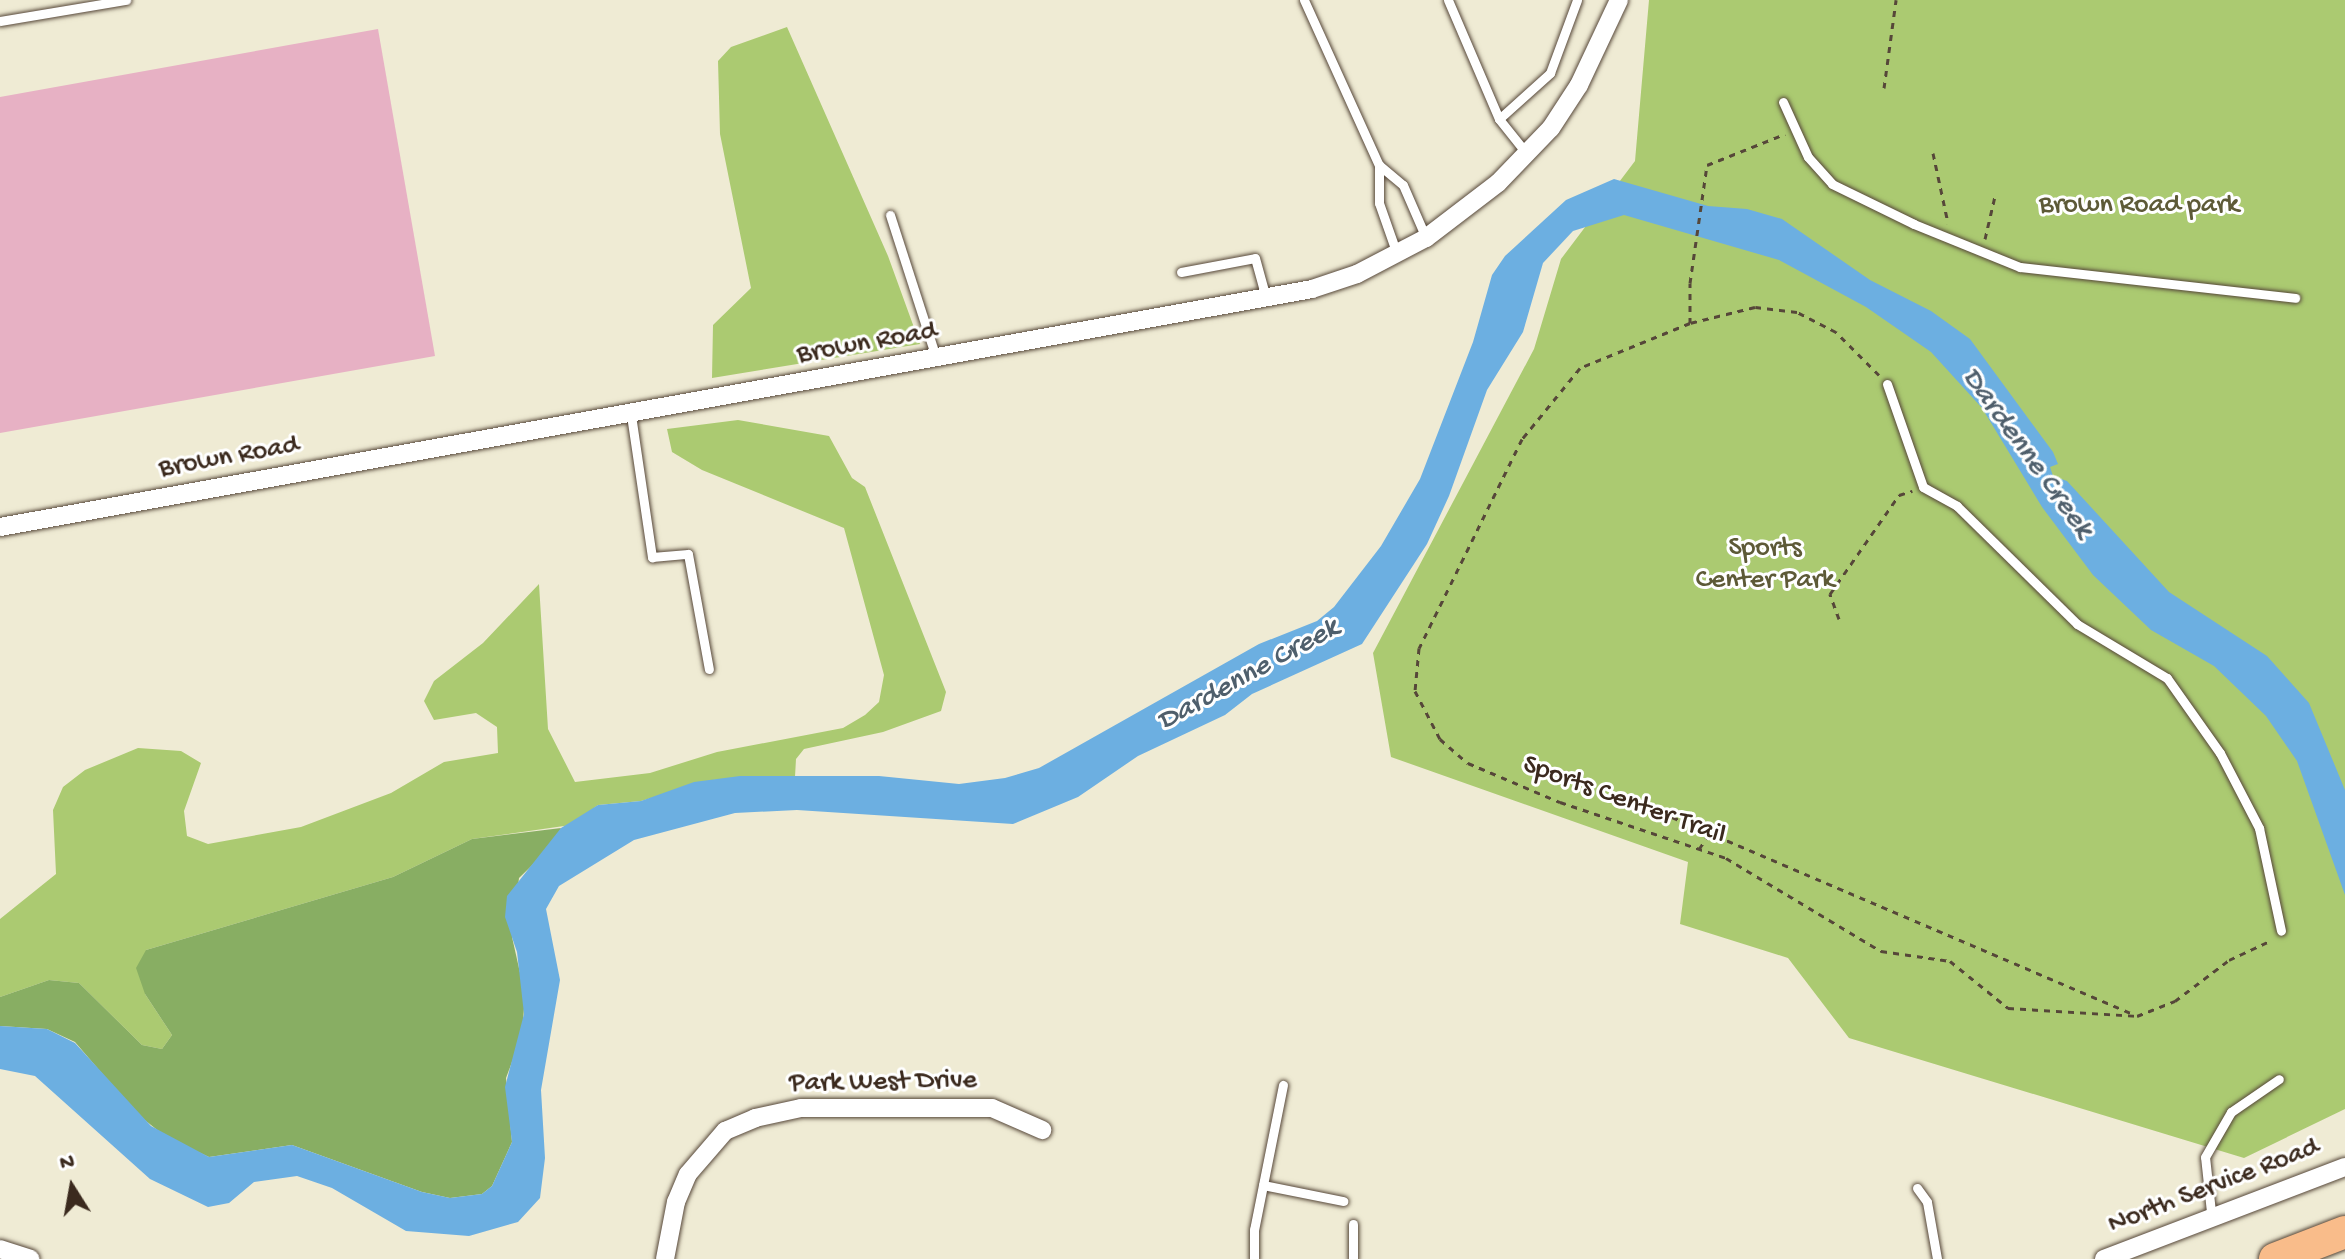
<!DOCTYPE html>
<html>
<head>
<meta charset="utf-8">
<style>
	body { margin:0 }
	#map { position:relative; width:2345px; height:1259px; overflow:hidden; background:#efebd4; font-family:"Gochi Hand",sans-serif }
	div>[style] { position:absolute }
	.green>* { inset:0; background:#abca71 }
	.forest>* { inset:0; background:#88ae63 }
	.water>* { inset:0; background:#6cafe1 }
	.building>* { inset:0; background:#e7b1c4 }
	.path>* { height:3px; margin-top:-1.5px; transform-origin:0; background:repeating-linear-gradient(90deg,#564739 0 6px,transparent 0 12px) }
	.roads { filter:drop-shadow(0 0 2px #564739) drop-shadow(0 0 2px #564739) }
	.lane>* { height:9px; margin:-4.5px; padding:0 4.5px; transform-origin:4.5px; border-radius:4.5px; background:#fff }
	.street>* { height:18px; margin:-9px; padding:0 9px; transform-origin:9px; border-radius:9px; background:#fff }
	.highway>* { height:32px; margin:-16px; padding:0 16px; transform-origin:16px; border-radius:16px; background:#f9bc8a }
	span { translate:-50% -50%; white-space:nowrap; text-align:center; line-height:1.15; -webkit-text-stroke:6px #fff; paint-order:stroke }
	.park-label { font-size:28px; color:#5d5a37 }
	.street-label { font-size:28px; color:#3b2a1e }
	.water-label { font-size:30px; color:#4f5f6c; font-style:italic }
	.north { position:absolute; left:32px; top:1147px; width:80px; height:80px; -webkit-text-stroke:6px #fff; paint-order:stroke; rotate:349deg; font-size:22px; font-weight:700; line-height:32px; text-align:center; color:#3b2a1e }
	.north::after { content:''; display:block; margin:auto; width:28px; height:36px; background:#3b2a1e; clip-path:polygon(50% 0,100% 100%,50% 72%,0 100%) }
</style>
</head>
<body>
<div id="map">
	<div class="green">
		<div style="clip-path:polygon(1649px 0,2345px 0,2345px 1109px,2244px 1158px,1849px 1038px,1788px 958px,1680px 924px,1688px 862px,1391px 757px,1373px 653px,1534px 349px,1561px 259px,1635px 161px)"></div>
		<div style="clip-path:polygon(787px 27px,888px 256px,920px 344px,712px 378px,713px 325px,751px 288px,720px 134px,718px 61px,731px 47px)"></div>
		<div style="clip-path:polygon(738px 420px,829px 436px,852px 478px,865px 487px,946px 692px,941px 711px,883px 732px,804px 749px,796px 759px,795px 777px,712px 780px,641px 801px,598px 805px,571px 825px,472px 839px,393px 877px,146px 950px,145px 994px,172px 1035px,162px 1049px,142px 1045px,79px 983px,49px 980px,0 997px,0 919px,56px 874px,53px 810px,63px 787px,85px 770px,138px 748px,181px 751px,201px 763px,184px 811px,187px 836px,208px 844px,301px 827px,391px 793px,444px 762px,498px 753px,497px 727px,476px 713px,434px 720px,424px 701px,434px 681px,483px 643px,539px 584px,548px 729px,575px 782px,650px 773px,717px 752px,843px 728px,865px 715px,879px 702px,884px 675px,844px 528px,702px 470px,672px 452px,667px 429px)"></div>
	</div>
	<div class="forest">
		<div style="clip-path:polygon(561px 828px,552px 846px,519px 878px,512px 937px,525px 995px,522px 1035px,506px 1078px,512px 1142px,492px 1186px,482px 1194px,450px 1198px,422px 1192px,292px 1145px,209px 1157px,166px 1137px,136px 1113px,75px 1042px,47px 1029px,0 1026px,0 997px,49px 980px,79px 983px,142px 1045px,162px 1049px,172px 1035px,145px 994px,136px 968px,146px 950px,393px 877px,472px 839px)"></div>
	</div>
	<div class="water">
		<div style="clip-path:polygon(1614px 179px,1708px 206px,1747px 209px,1782px 219px,1870px 280px,1931px 311px,1970px 339px,2053px 452px,2058px 464px,2050px 467px,2053px 476px,2067px 481px,2169px 592px,2267px 656px,2309px 703px,2345px 790px,2345px 895px,2297px 761px,2266px 716px,2214px 666px,2151px 630px,2093px 575px,2042px 507px,1982px 408px,1931px 352px,1866px 307px,1779px 260px,1624px 215px,1573px 231px,1543px 263px,1523px 332px,1487px 390px,1449px 496px,1427px 544px,1362px 644px,1252px 694px,1225px 715px,1138px 756px,1078px 797px,1013px 824px,797px 810px,735px 813px,634px 840px,559px 886px,546px 909px,560px 980px,541px 1090px,545px 1158px,540px 1198px,518px 1222px,469px 1236px,406px 1231px,332px 1188px,297px 1176px,254px 1182px,229px 1203px,208px 1207px,150px 1179px,35px 1076px,0 1069px,0 1026px,47px 1029px,75px 1043px,151px 1126px,209px 1157px,292px 1145px,422px 1192px,450px 1198px,482px 1194px,492px 1186px,512px 1142px,505px 1087px,524px 1014px,517px 952px,505px 917px,507px 896px,561px 828px,598px 805px,641px 801px,694px 782px,740px 776px,879px 776px,959px 784px,1005px 778px,1039px 768px,1259px 644px,1317px 621px,1334px 607px,1381px 546px,1420px 479px,1473px 342px,1492px 275px,1505px 256px,1566px 200px)"></div>
	</div>
	<div class="building">
		<div style="clip-path:polygon(378px 29px,435px 356px,0 433px,0 97px)"></div>
	</div>
	<div class="path">
		<div style="left:1884px;top:88px;width:89px;rotate:-82.2deg"></div>
		<div style="left:1933px;top:153px;width:72px;rotate:77.9deg"></div>
		<div style="left:1985px;top:239px;width:44px;rotate:-76.9deg"></div>
		<div style="left:1690px;top:323px;width:40px;rotate:-90deg"></div>
		<div style="left:1690px;top:283px;width:119px;rotate:-81.8deg"></div>
		<div style="left:1707px;top:165px;width:84px;rotate:-21.7deg"></div>
		<div style="left:1879px;top:375px;width:61px;rotate:-135deg"></div>
		<div style="left:1836px;top:332px;width:44px;rotate:-152.9deg"></div>
		<div style="left:1797px;top:312px;width:42px;rotate:-173.2deg"></div>
		<div style="left:1755px;top:307px;width:67px;rotate:166.2deg"></div>
		<div style="left:1690px;top:323px;width:119px;rotate:157.8deg"></div>
		<div style="left:1580px;top:368px;width:92px;rotate:129.2deg"></div>
		<div style="left:1522px;top:439px;width:233px;rotate:116.2deg"></div>
		<div style="left:1419px;top:648px;width:43px;rotate:95.3deg"></div>
		<div style="left:1415px;top:691px;width:54px;rotate:62.5deg"></div>
		<div style="left:1440px;top:739px;width:37px;rotate:41deg"></div>
		<div style="left:1468px;top:763px;width:100px;rotate:23deg"></div>
		<div style="left:1560px;top:802px;width:175px;rotate:18.6deg"></div>
		<div style="left:1726px;top:858px;width:181px;rotate:31deg"></div>
		<div style="left:1881px;top:951px;width:70px;rotate:8.2deg"></div>
		<div style="left:1950px;top:961px;width:75px;rotate:39deg"></div>
		<div style="left:2008px;top:1008px;width:129px;rotate:3.5deg"></div>
		<div style="left:2137px;top:1016px;width:41px;rotate:-21.5deg"></div>
		<div style="left:2175px;top:1001px;width:68px;rotate:-37.2deg"></div>
		<div style="left:2229px;top:960px;width:47px;rotate:-24.9deg"></div>
		<div style="left:1839px;top:619px;width:27px;rotate:-110deg"></div>
		<div style="left:1830px;top:594px;width:121px;rotate:-55.1deg"></div>
		<div style="left:1899px;top:495px;width:14px;rotate:-17deg"></div>
		<div style="left:1672px;top:817px;width:501px;rotate:23.14deg"></div>
		<div style="left:1699px;top:849px;width:19px;rotate:-55deg"></div>
	</div>
	<div class="roads">
		<div class="lane">
			<div style="left:1304px;top:0;width:181px;rotate:65.6deg"></div>
			<div style="left:1379px;top:165px;width:31px;rotate:40deg"></div>
			<div style="left:1403px;top:185px;width:58px;rotate:66.5deg"></div>
			<div style="left:1448px;top:0;width:129px;rotate:66.8deg"></div>
			<div style="left:1499px;top:119px;width:45px;rotate:51.3deg"></div>
			<div style="left:0;top:21px;width:128px;rotate:-9.5deg"></div>
			<div style="left:1783px;top:102px;width:60px;rotate:65.6deg"></div>
			<div style="left:1808px;top:157px;width:36px;rotate:48deg"></div>
			<div style="left:1832px;top:184px;width:91px;rotate:26deg"></div>
			<div style="left:1914px;top:224px;width:114px;rotate:22.1deg"></div>
			<div style="left:2020px;top:267px;width:277px;rotate:6.4deg"></div>
			<div style="left:1499px;top:119px;width:69px;rotate:-42deg"></div>
			<div style="left:1550px;top:73px;width:78px;rotate:-69.7deg"></div>
			<div style="left:1379px;top:165px;width:38px;rotate:90deg"></div>
			<div style="left:1379px;top:203px;width:54px;rotate:70.6deg"></div>
			<div style="left:890px;top:215px;width:149px;rotate:72.1deg"></div>
			<div style="left:1181px;top:272px;width:75px;rotate:-10.7deg"></div>
			<div style="left:1255px;top:258px;width:41px;rotate:74.6deg"></div>
			<div style="left:1887px;top:384px;width:109px;rotate:70.7deg"></div>
			<div style="left:1923px;top:487px;width:39px;rotate:29deg"></div>
			<div style="left:1957px;top:506px;width:168px;rotate:44.5deg"></div>
			<div style="left:2077px;top:624px;width:105px;rotate:31deg"></div>
			<div style="left:2167px;top:678px;width:92px;rotate:54.8deg"></div>
			<div style="left:2220px;top:753px;width:85px;rotate:62.5deg"></div>
			<div style="left:2259px;top:828px;width:105px;rotate:77.9deg"></div>
			<div style="left:631px;top:415px;width:144px;rotate:81.6deg"></div>
			<div style="left:652px;top:557px;width:36px;rotate:-5deg"></div>
			<div style="left:688px;top:554px;width:117px;rotate:79.7deg"></div>
			<div style="left:1263px;top:1185px;width:82px;rotate:11.3deg"></div>
			<div style="left:1917px;top:1188px;width:17px;rotate:54deg"></div>
			<div style="left:1927px;top:1202px;width:58px;rotate:80deg"></div>
			<div style="left:2212px;top:1221px;width:64px;rotate:-96.2deg"></div>
			<div style="left:2205px;top:1157px;width:52px;rotate:-60deg"></div>
			<div style="left:2231px;top:1112px;width:58px;rotate:-34.5deg"></div>
			<div style="left:1353px;top:1224px;width:35px;rotate:90deg"></div>
			<div style="left:1254px;top:1259px;width:29px;rotate:-90deg"></div>
			<div style="left:1254px;top:1230px;width:148px;rotate:-78.7deg"></div>
		</div>
		<div class="street">
			<div style="left:0;top:527px;width:1333px;rotate:-10.28deg"></div>
			<div style="left:1312px;top:289px;width:47px;rotate:-18.4deg"></div>
			<div style="left:1357px;top:274px;width:78px;rotate:-27.6deg"></div>
			<div style="left:1426px;top:238px;width:91px;rotate:-37.4deg"></div>
			<div style="left:1498px;top:183px;width:76px;rotate:-46.1deg"></div>
			<div style="left:1551px;top:128px;width:51px;rotate:-56.9deg"></div>
			<div style="left:1579px;top:85px;width:94px;rotate:-64.8deg"></div>
			<div style="left:0;top:1249px;width:32px;rotate:18deg"></div>
			<div style="left:665px;top:1259px;width:58px;rotate:-79.1deg"></div>
			<div style="left:676px;top:1202px;width:30px;rotate:-67deg"></div>
			<div style="left:688px;top:1174px;width:57px;rotate:-49.3deg"></div>
			<div style="left:725px;top:1131px;width:33px;rotate:-23deg"></div>
			<div style="left:755px;top:1118px;width:47px;rotate:-12.3deg"></div>
			<div style="left:801px;top:1108px;width:191px"></div>
			<div style="left:992px;top:1108px;width:55px;rotate:23.7deg"></div>
			<div style="left:2104px;top:1259px;width:258px;rotate:-20.9deg"></div>
		</div>
		<div class="highway">
			<div style="left:2275px;top:1259px;width:75px;rotate:-21.1deg"></div>
		</div>
	</div>
	<div class="park-label">
		<span style="left:2139px;top:206px">Brown Road park</span>
		<span style="left:1765px;top:565px">Sports<br>Center Park</span>
	</div>
	<div class="street-label">
		<span style="left:867px;top:344px;rotate:-10deg">Brown Road</span>
		<span style="left:229px;top:458px;rotate:-10deg">Brown Road</span>
		<span style="left:1624px;top:801px;rotate:20deg">Sports Center Trail</span>
		<span style="left:883px;top:1083px;rotate:-1deg">Park West Drive</span>
		<span style="left:2214px;top:1187px;rotate:-21deg">North Service Road</span>
	</div>
	<div class="water-label">
		<span style="left:2026px;top:454px;rotate:54deg">Dardenne Creek</span>
		<span style="left:1249px;top:676px;rotate:-29deg">Dardenne Creek</span>
	</div>
	<div class="north">N</div>
</div>
</body>
</html>
